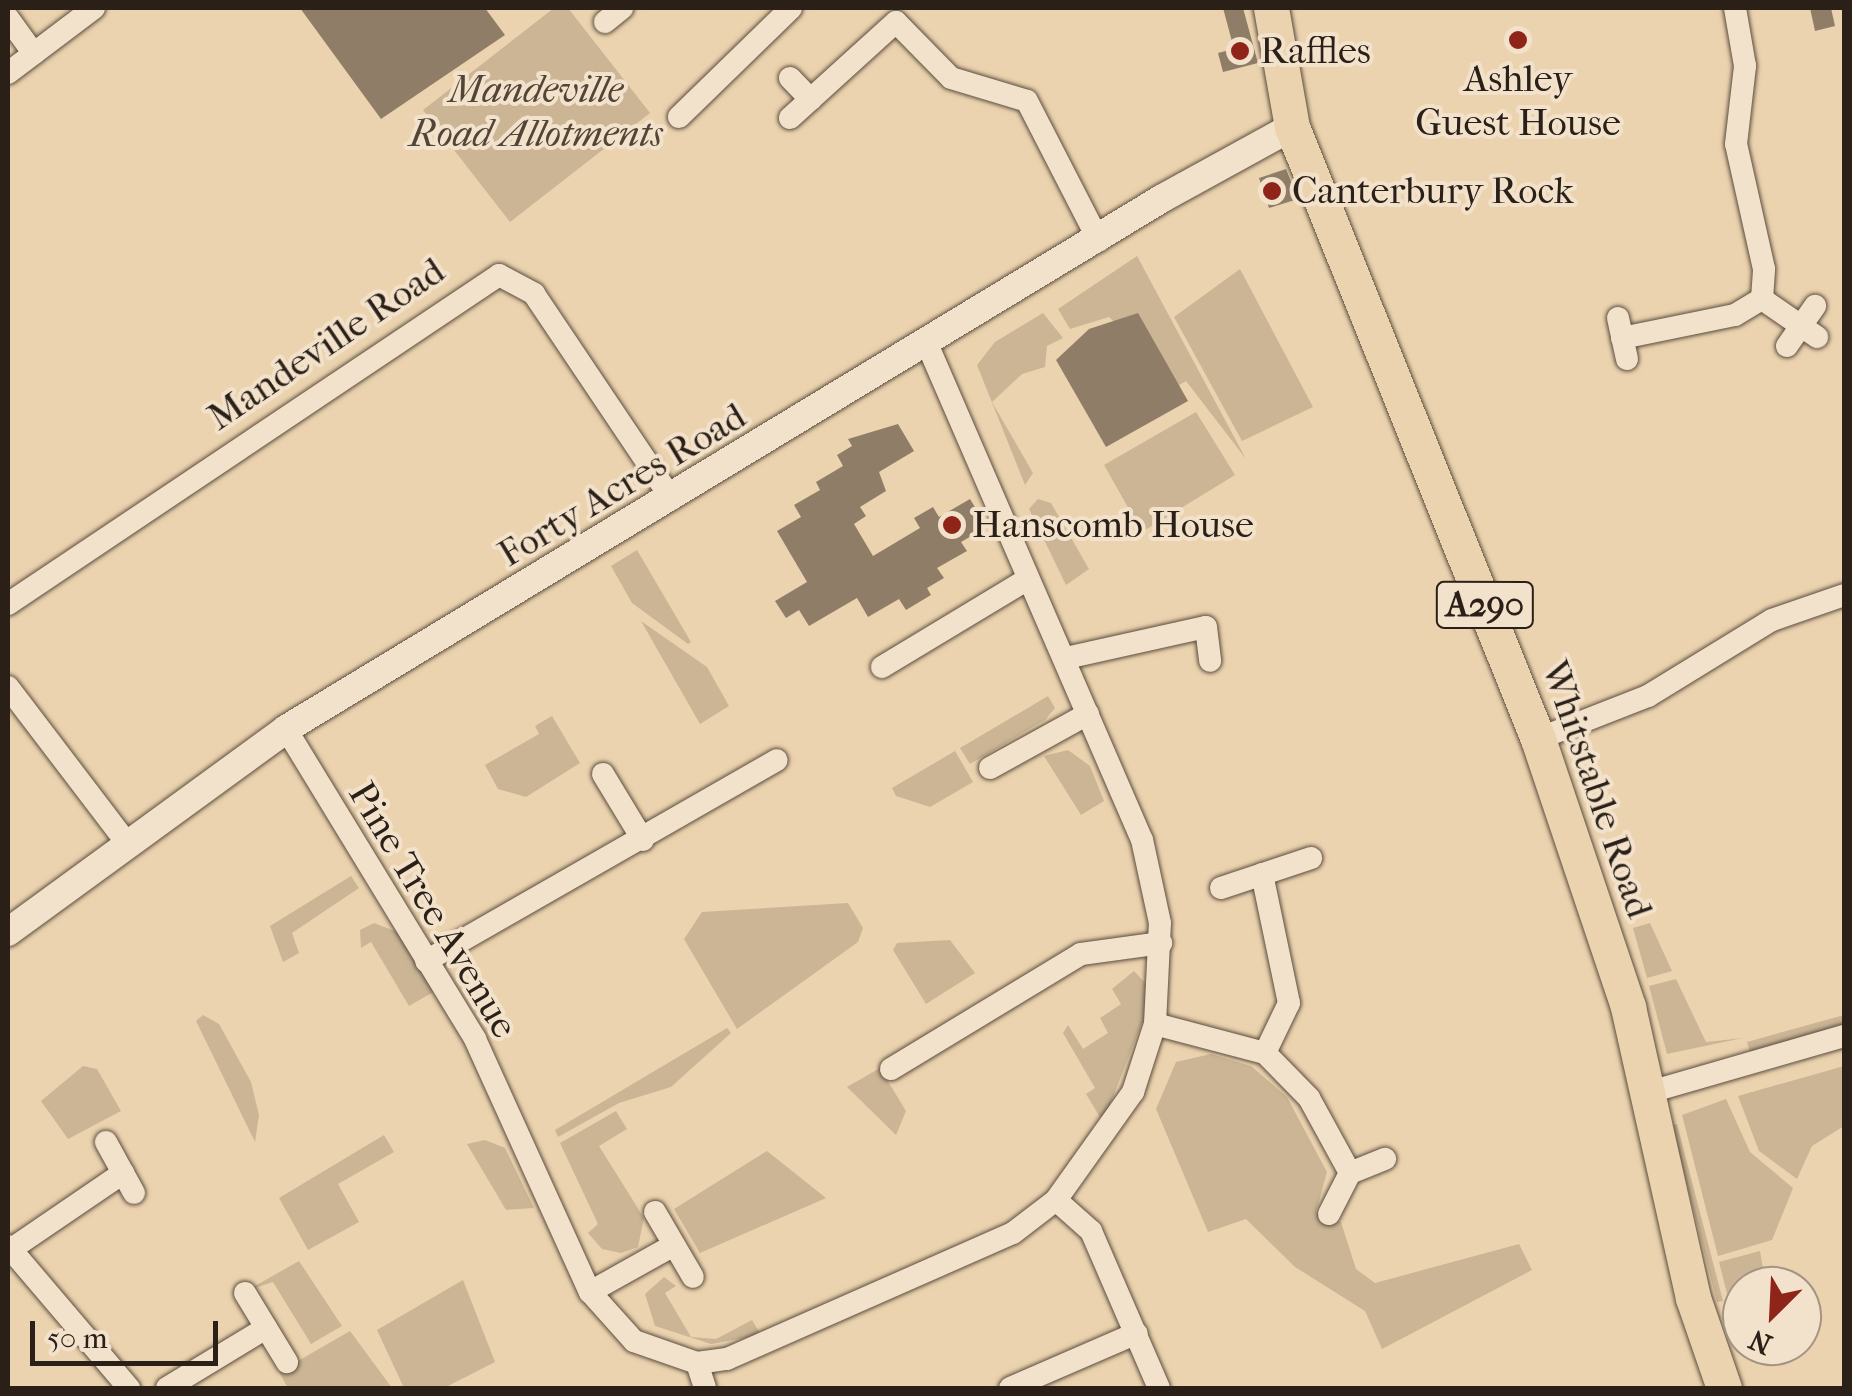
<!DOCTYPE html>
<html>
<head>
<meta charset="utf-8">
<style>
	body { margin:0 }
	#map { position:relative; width:1852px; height:1396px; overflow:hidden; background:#ecd3af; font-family:"IM FELL French Canon",serif }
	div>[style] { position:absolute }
	.green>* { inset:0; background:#cbb595 }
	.building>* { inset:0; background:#8f7d67 }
	.roads { filter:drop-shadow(0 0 2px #5a4d3e) drop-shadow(0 0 2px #5a4d3e) }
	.minor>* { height:22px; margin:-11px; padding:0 11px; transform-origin:11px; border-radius:11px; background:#f3e2cb }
	.tertiary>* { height:28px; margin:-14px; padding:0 14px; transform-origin:14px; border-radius:14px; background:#f3e2cb }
	.primary>* { height:35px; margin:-17.5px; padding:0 17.5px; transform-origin:17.5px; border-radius:17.5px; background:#ecd3af }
	.dots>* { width:28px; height:28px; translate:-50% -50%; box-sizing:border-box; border:5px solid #f3e2cb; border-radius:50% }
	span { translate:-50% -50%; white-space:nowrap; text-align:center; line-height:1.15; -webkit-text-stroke:8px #f3e2cb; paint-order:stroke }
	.shield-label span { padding:2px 8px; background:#f3e2cb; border:2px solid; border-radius:8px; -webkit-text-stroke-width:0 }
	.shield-label { font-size:35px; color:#2a2018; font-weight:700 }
	.poi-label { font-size:38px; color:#2a2018 }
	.left { translate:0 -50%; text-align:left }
	.park-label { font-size:38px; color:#524537; font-style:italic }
	.street-label { font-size:38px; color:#2a2018 }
	.frame { position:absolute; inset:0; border:10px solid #2a2018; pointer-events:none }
	.north { position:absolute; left:1722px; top:1266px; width:100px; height:100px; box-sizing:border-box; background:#f3e2cb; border:2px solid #a39483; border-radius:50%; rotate:204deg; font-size:28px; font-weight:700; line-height:40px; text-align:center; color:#2a2018 }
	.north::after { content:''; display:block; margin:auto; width:35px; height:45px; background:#8f2418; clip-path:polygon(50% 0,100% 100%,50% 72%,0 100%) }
	.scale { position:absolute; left:30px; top:1321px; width:188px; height:45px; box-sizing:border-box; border:5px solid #2a2018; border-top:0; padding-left:12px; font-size:30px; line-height:35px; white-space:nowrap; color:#2a2018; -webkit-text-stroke:8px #f3e2cb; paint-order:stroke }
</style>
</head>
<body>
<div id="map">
	<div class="green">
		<div style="clip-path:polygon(554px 8px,568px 8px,650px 113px,510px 222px,423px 110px)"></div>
		<div style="clip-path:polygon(1137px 256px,1246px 459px,1186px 381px,1179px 385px,1109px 317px,1070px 329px,1058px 309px)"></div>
		<div style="clip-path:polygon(1240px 269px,1313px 407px,1242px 441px,1174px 317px)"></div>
		<div style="clip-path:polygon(1043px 313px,1063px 338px,1047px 346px,1045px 367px,1022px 374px,992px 402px,1033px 473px,1025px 485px,977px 365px,995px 342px)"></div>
		<div style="clip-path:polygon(1196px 412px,1235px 475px,1142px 532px,1104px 465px)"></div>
		<div style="clip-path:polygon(1038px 499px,1051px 503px,1089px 569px,1066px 585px,1029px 509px)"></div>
		<div style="clip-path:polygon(637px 550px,691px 642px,688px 644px,632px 603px,611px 566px)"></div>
		<div style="clip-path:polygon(641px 621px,707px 667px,729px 706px,700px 724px)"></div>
		<div style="clip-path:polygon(1048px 696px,1055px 708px,1045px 720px,970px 764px,960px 748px)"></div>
		<div style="clip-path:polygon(552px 716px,580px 763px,526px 797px,498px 789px,485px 765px,539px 734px,535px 726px)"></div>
		<div style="clip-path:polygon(1068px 750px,1090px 766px,1104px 801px,1081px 815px,1044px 756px)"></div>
		<div style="clip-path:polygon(955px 751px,973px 782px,930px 807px,896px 796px,892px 788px)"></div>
		<div style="clip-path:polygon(351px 876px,359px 888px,292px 933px,299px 953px,283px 962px,270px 926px)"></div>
		<div style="clip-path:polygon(848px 903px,863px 928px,858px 942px,737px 1029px,684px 939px,702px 912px)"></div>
		<div style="clip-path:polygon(374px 923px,400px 933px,435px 991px,409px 1006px,371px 942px,361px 948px,360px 930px)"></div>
		<div style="clip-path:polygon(1650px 923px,1672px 971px,1647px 978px,1633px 928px)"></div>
		<div style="clip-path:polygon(950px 940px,975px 973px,926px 1004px,893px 950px,897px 943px)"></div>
		<div style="clip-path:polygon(1134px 971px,1146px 984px,1147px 1010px,1103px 1122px,1086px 1094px,1095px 1088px,1063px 1033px,1068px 1025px,1083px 1049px,1108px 1033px,1100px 1018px,1121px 1004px,1112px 989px)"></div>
		<div style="clip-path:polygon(1676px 979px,1706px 1042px,1743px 1038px,1667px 1054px,1649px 986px)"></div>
		<div style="clip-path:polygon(203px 1015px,219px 1024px,251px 1082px,259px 1115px,255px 1142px,196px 1021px)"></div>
		<div style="clip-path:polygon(1844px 1015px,1844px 1026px,1750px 1052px,1747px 1042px)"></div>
		<div style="clip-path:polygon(727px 1028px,731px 1033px,671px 1087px,619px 1103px,558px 1137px,555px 1130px)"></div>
		<div style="clip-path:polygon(1211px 1054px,1251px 1066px,1287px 1097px,1327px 1172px,1316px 1212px,1341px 1222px,1356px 1269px,1375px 1283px,1519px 1244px,1532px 1270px,1382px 1349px,1365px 1311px,1295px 1267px,1246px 1219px,1208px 1232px,1156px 1109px,1176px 1062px)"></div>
		<div style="clip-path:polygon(83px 1066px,97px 1069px,121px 1111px,68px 1139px,41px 1101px)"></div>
		<div style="clip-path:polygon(1844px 1066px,1844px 1126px,1812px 1146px,1797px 1179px,1759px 1151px,1738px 1096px)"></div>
		<div style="clip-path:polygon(880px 1068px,906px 1111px,896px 1135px,847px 1087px)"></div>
		<div style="clip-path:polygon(1726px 1099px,1750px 1152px,1793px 1188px,1772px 1240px,1718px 1256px,1682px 1115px)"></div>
		<div style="clip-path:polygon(616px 1111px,627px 1129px,599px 1146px,644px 1218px,638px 1247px,621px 1253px,602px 1249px,588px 1233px,598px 1224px,560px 1143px)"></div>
		<div style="clip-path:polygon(1677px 1124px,1723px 1301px,1717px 1302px,1672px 1125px)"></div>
		<div style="clip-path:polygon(384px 1135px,394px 1152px,338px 1184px,359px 1222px,308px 1250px,279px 1198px)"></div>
		<div style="clip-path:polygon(485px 1140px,505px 1148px,534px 1208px,506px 1210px,467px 1144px)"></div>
		<div style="clip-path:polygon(767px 1151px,826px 1198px,700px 1253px,674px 1209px)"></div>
		<div style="clip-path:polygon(1760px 1251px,1766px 1286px,1742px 1286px,1742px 1310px,1732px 1313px,1719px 1262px)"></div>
		<div style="clip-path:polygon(299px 1261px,342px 1326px,311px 1344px,273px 1282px,246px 1291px)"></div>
		<div style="clip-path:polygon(664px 1277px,676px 1286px,665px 1293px,691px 1337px,716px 1339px,752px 1320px,761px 1335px,711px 1344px,655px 1326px,645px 1294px)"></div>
		<div style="clip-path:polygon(463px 1280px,495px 1362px,444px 1388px,404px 1388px,377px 1330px)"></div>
		<div style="clip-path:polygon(350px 1331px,392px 1388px,288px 1388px,279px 1372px)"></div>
	</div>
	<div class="building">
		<div style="clip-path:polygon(300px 8px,485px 8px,505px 35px,381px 119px)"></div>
		<div style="clip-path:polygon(1223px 8px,1243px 8px,1258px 63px,1223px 72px,1218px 53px,1234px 49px)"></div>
		<div style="clip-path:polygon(1810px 8px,1831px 8px,1835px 26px,1815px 31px)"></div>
		<div style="clip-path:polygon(1286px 169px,1298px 199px,1269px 208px,1259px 178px)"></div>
		<div style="clip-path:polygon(1138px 313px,1188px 401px,1106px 447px,1056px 360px,1089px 329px)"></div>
		<div style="clip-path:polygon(898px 424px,914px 451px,879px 472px,886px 491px,860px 507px,866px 516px,854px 524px,873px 556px,920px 528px,914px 518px,933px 507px,939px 517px,970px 499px,987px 527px,961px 542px,967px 551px,937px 568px,944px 578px,927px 588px,931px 595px,906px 610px,899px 599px,868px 617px,857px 598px,809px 626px,799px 610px,786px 618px,775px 601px,807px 582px,777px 531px,801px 517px,794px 505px,820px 490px,816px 482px,843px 466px,837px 455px,852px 446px,848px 439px)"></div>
	</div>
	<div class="roads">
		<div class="minor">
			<div style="left:8px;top:18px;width:44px;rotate:54.2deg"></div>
			<div style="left:605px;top:22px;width:22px;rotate:-39deg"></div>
			<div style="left:8px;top:73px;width:108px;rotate:-37.1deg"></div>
			<div style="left:790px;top:78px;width:30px;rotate:46deg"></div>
			<div style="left:679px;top:117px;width:156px;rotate:-44.2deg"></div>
			<div style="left:790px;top:118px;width:143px;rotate:-42.2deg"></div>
			<div style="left:896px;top:22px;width:78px;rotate:45.5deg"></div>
			<div style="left:951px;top:78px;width:79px;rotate:16.8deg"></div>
			<div style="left:1027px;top:101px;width:157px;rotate:62.8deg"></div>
			<div style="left:1762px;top:299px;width:67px;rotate:34.6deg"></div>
			<div style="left:1618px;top:318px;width:42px;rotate:77.6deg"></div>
			<div style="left:1622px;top:338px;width:115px;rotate:-11.5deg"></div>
			<div style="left:1735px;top:315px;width:31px;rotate:-31deg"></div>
			<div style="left:1762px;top:299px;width:30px;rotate:-86deg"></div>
			<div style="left:1764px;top:269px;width:128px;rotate:-102.6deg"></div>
			<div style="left:1736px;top:144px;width:79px;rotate:-83.4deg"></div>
			<div style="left:1745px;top:66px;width:59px;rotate:-99.8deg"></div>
			<div style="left:1787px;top:346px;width:49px;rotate:-55deg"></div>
			<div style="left:8px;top:604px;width:591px;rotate:-33.82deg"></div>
			<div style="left:499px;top:275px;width:40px;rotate:28deg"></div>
			<div style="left:534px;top:294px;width:247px;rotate:56.1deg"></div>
			<div style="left:1066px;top:658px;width:143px;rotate:-12.5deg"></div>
			<div style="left:1206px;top:627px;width:34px;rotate:83deg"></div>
			<div style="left:882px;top:667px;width:170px;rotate:-31.1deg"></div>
			<div style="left:8px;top:687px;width:195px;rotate:52.7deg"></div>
			<div style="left:286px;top:729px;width:363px;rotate:58.6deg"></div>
			<div style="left:475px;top:1039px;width:278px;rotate:65.6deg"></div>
			<div style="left:590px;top:1292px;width:66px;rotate:48.1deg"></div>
			<div style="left:634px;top:1341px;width:67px;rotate:19.2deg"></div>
			<div style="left:697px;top:1363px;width:30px;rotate:-8deg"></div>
			<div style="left:727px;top:1359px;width:313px;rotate:-23.8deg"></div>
			<div style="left:1013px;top:1233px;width:54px;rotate:-37.5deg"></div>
			<div style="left:1056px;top:1200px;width:133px;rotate:-54.5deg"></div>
			<div style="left:1133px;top:1092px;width:71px;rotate:-72.1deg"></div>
			<div style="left:1155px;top:1024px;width:101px;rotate:-87.2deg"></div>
			<div style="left:1160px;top:923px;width:85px;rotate:-102.2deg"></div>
			<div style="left:1142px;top:840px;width:538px;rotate:-113.42deg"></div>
			<div style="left:1538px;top:739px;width:118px;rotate:-21.4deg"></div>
			<div style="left:1648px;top:696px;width:145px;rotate:-31.5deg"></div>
			<div style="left:1772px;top:620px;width:76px;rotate:-19.1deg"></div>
			<div style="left:990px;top:768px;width:112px;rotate:-28.9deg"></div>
			<div style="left:603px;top:774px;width:77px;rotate:58.8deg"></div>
			<div style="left:1262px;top:874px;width:132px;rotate:78.2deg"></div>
			<div style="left:1289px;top:1003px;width:55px;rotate:115.6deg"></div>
			<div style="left:1221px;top:888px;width:95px;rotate:-18.4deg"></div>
			<div style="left:426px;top:961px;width:404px;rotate:-29.8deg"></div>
			<div style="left:1155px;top:1024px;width:114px;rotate:14.8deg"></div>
			<div style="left:1265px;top:1053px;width:63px;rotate:45.6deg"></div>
			<div style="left:1309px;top:1098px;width:85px;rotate:61.3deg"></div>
			<div style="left:891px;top:1069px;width:222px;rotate:-31.2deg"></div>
			<div style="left:1081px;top:954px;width:81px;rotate:-7.8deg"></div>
			<div style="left:1650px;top:1092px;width:202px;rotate:-16.1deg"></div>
			<div style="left:106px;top:1142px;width:58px;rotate:61.2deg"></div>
			<div style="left:1056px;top:1200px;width:47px;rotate:41.5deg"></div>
			<div style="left:1091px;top:1231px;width:171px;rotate:66.6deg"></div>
			<div style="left:655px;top:1212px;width:75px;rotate:59.7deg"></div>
			<div style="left:1329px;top:1214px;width:46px;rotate:-62.9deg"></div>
			<div style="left:1350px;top:1173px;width:38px;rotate:-22deg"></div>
			<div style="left:8px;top:1246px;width:187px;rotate:49.6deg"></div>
			<div style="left:10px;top:1250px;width:137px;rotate:-34.3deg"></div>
			<div style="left:590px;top:1292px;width:96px;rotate:-29.2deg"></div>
			<div style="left:245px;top:1293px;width:81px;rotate:58.7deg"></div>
			<div style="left:697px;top:1363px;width:26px;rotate:72deg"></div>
			<div style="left:167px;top:1388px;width:116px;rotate:-31.2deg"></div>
			<div style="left:1010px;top:1388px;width:138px;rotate:-23.4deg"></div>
		</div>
		<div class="tertiary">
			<div style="left:8px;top:932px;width:344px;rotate:-36.1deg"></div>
			<div style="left:286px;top:729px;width:1023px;rotate:-31.2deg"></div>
			<div style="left:1161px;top:199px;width:149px;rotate:-28.8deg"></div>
		</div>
		<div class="primary">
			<div style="left:1271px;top:8px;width:121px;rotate:80deg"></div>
			<div style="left:1292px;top:127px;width:660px;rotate:68.1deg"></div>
			<div style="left:1538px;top:739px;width:283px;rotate:71.4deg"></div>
			<div style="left:1628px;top:1007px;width:298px;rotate:77.4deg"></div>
			<div style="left:1693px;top:1298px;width:95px;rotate:71deg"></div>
		</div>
	</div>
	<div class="dots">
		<div style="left:1518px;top:40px;background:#8f2418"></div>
		<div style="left:1240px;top:51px;background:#8f2418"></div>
		<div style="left:1272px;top:191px;background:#8f2418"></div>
		<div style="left:952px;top:525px;background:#8f2418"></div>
	</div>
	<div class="shield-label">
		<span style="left:1485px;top:605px">A290</span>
	</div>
	<div class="poi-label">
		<span class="left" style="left:1260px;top:51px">Raffles</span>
		<span style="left:1518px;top:101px">Ashley<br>Guest House</span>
		<span class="left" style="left:1292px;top:191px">Canterbury Rock</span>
		<span class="left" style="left:972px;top:525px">Hanscomb House</span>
	</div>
	<div class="park-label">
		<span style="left:536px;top:112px">Mandeville<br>Road Allotments</span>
	</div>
	<div class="street-label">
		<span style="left:326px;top:344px;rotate:-34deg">Mandeville Road</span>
		<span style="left:622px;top:485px;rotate:-31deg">Forty Acres Road</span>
		<span style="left:1597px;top:789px;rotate:71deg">Whitstable Road</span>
		<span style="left:433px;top:910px;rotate:59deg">Pine Tree Avenue</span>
	</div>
	<div class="frame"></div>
	<div class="north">N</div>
	<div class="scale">50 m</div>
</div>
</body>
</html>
